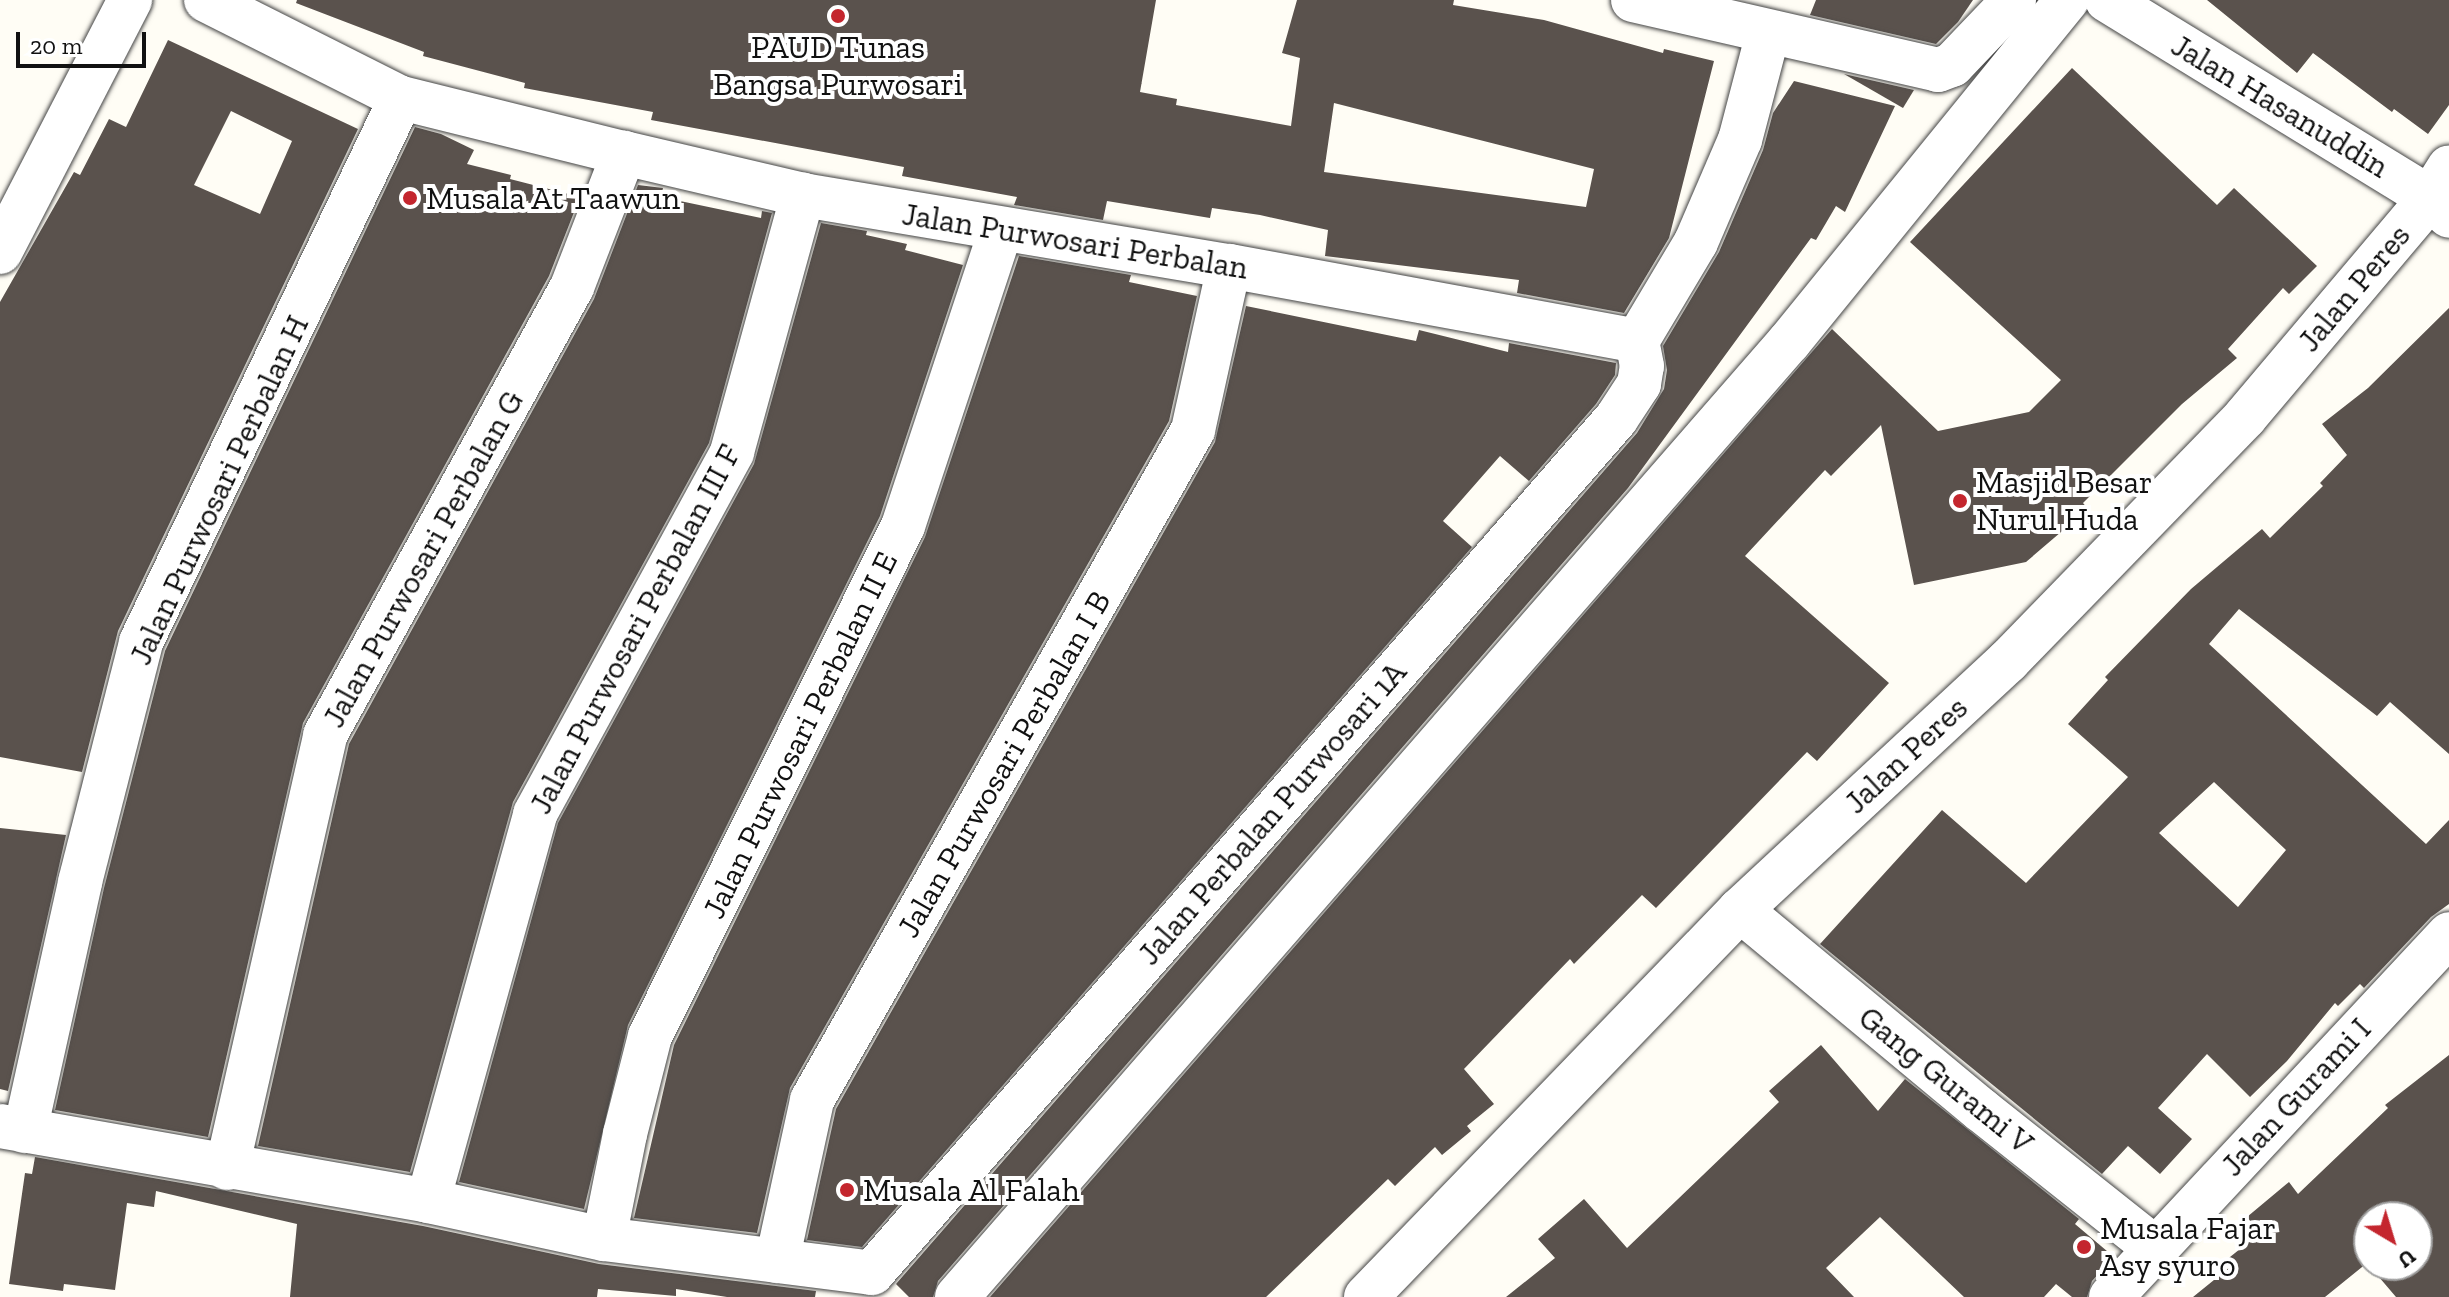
<!DOCTYPE html>
<html>
<head>
<meta charset="utf-8">
<style>
	body { margin:0 }
	#map { position:relative; width:2449px; height:1297px; overflow:hidden; background:#fffdf5; font-family:"Zilla Slab",serif }
	div>[style] { position:absolute }
	.building>* { inset:0; background:#5a524d }
	.roads { filter:drop-shadow(0 0 2px #444) drop-shadow(0 0 2px #444) }
	.minor>* { height:44px; margin:-22px; padding:0 22px; transform-origin:22px; border-radius:22px; background:#fff }
	.dots>* { width:22px; height:22px; translate:-50% -50%; box-sizing:border-box; border:4px solid #fff; border-radius:50% }
	span { translate:-50% -50%; white-space:nowrap; text-align:center; line-height:1.15; -webkit-text-stroke:8px #fff; paint-order:stroke }
	.poi-label { font-size:32px; color:#111 }
	.left { translate:0 -50%; text-align:left }
	.street-label { font-size:32px; color:#111 }
	.north { position:absolute; left:2353px; top:1201px; width:80px; height:80px; box-sizing:border-box; background:#fff; border:2px solid #a0a0a0; border-radius:50%; rotate:142deg; font-size:22px; font-weight:700; line-height:32px; text-align:center; color:#111 }
	.north::after { content:''; display:block; margin:auto; width:28px; height:36px; background:#c4262e; clip-path:polygon(50% 0,100% 100%,50% 72%,0 100%) }
	.scale { position:absolute; left:16px; top:32px; width:130px; height:36px; box-sizing:border-box; border:4px solid #111; border-top:0; padding-left:10px; font-size:24px; line-height:28px; white-space:nowrap; color:#111; -webkit-text-stroke:6px #fff; paint-order:stroke }
</style>
</head>
<body>
<div id="map">
	<div class="building">
		<div style="clip-path:polygon(evenodd,297px 0,1156px 0,1140px 92px,1177px 99px,1176px 105px,1291px 126px,1300px 58px,1282px 53px,1297px 0,1454px 0,1453px 5px,1544px 20px,1663px 53px,1664px 49px,1714px 61px,1669px 238px,1624px 313px,1517px 293px,1519px 280px,1325px 256px,1328px 230px,1260px 215px,1212px 208px,1210px 218px,1107px 201px,1103px 220px,1014px 205px,1017px 197px,902px 176px,904px 167px,651px 120px,653px 112px,524px 88px,525px 83px,423px 56px,424px 52px,296px 3px,297px 0,1334px 103px,1594px 169px,1586px 207px,1324px 172px,1334px 103px)"></div>
		<div style="clip-path:polygon(1816px 0,1973px 0,1958px 22px,1936px 44px,1810px 15px)"></div>
		<div style="clip-path:polygon(2207px 0,2449px 0,2449px 105px,2428px 134px,2394px 109px,2392px 112px,2313px 53px,2297px 73px)"></div>
		<div style="clip-path:polygon(evenodd,168px 40px,358px 129px,118px 631px,82px 772px,0 757px,0 302px,74px 172px,80px 175px,109px 119px,126px 127px,168px 40px,231px 111px,292px 141px,260px 214px,194px 185px,231px 111px)"></div>
		<div style="clip-path:polygon(2072px 68px,2217px 205px,2234px 188px,2317px 266px,2289px 294px,2283px 288px,2228px 349px,2237px 358px,2182px 404px,2083px 503px,2088px 509px,2026px 562px,1914px 585px,1881px 425px,1831px 476px,1825px 470px,1745px 556px,1889px 683px,1817px 761px,1807px 752px,1656px 908px,1642px 895px,1574px 964px,1570px 959px,1464px 1069px,1494px 1104px,1467px 1126px,1471px 1131px,1442px 1155px,1435px 1147px,1395px 1186px,1388px 1179px,1266px 1297px,990px 1297px,1832px 329px,1938px 431px,2029px 412px,2061px 380px,1910px 242px)"></div>
		<div style="clip-path:polygon(1844px 74px,1914px 90px,1903px 108px)"></div>
		<div style="clip-path:polygon(1794px 81px,1895px 106px,1845px 212px,1836px 206px,1816px 240px,1811px 238px,1628px 488px,938px 1281px,933px 1297px,909px 1297px,896px 1284px,1637px 433px,1664px 389px,1667px 370px,1663px 346px,1719px 252px,1763px 150px,1773px 113px)"></div>
		<div style="clip-path:polygon(415px 127px,441px 134px,474px 150px,467px 164px,511px 175px,510px 179px,580px 197px,549px 276px,303px 723px,208px 1137px,55px 1110px,104px 888px,165px 651px)"></div>
		<div style="clip-path:polygon(638px 185px,663px 188px,661px 197px,761px 218px,762px 211px,772px 213px,709px 443px,513px 802px,410px 1172px,258px 1146px,349px 744px,594px 299px)"></div>
		<div style="clip-path:polygon(821px 223px,867px 231px,866px 235px,907px 244px,905px 250px,963px 265px,880px 516px,628px 1025px,584px 1209px,459px 1182px,558px 823px,754px 464px)"></div>
		<div style="clip-path:polygon(1019px 256px,1131px 275px,1129px 282px,1197px 296px,1169px 421px,790px 1088px,757px 1233px,634px 1218px,674px 1045px,925px 537px)"></div>
		<div style="clip-path:polygon(1246px 306px,1416px 341px,1419px 330px,1508px 352px,1509px 343px,1616px 363px,1615px 375px,1596px 404px,1529px 481px,1500px 456px,1443px 521px,1472px 547px,862px 1247px,807px 1240px,836px 1109px,1215px 442px)"></div>
		<div style="clip-path:polygon(evenodd,2449px 308px,2449px 754px,2390px 702px,2377px 716px,2239px 609px,2209px 644px,2426px 844px,2449px 820px,2449px 904px,2431px 917px,2364px 988px,2360px 984px,2338px 1006px,2335px 1003px,2287px 1061px,2250px 1097px,2207px 1054px,2158px 1108px,2192px 1139px,2160px 1174px,2128px 1146px,2102px 1174px,1820px 944px,1942px 810px,2026px 883px,2128px 777px,2068px 724px,2108px 680px,2105px 677px,2191px 589px,2262px 529px,2270px 538px,2323px 486px,2320px 483px,2347px 455px,2322px 424px,2368px 388px,2449px 308px,2214px 782px,2286px 850px,2238px 907px,2159px 833px,2214px 782px)"></div>
		<div style="clip-path:polygon(0 828px,66px 835px,8px 1091px,0 1089px)"></div>
		<div style="clip-path:polygon(1821px 1045px,1878px 1111px,1905px 1079px,2079px 1219px,2075px 1224px,2114px 1257px,2092px 1281px,2087px 1297px,2072px 1297px,2056px 1284px,2044px 1297px,1964px 1297px,1880px 1217px,1826px 1268px,1854px 1297px,1506px 1297px,1555px 1258px,1538px 1239px,1584px 1199px,1627px 1248px,1779px 1102px,1769px 1091px)"></div>
		<div style="clip-path:polygon(evenodd,2449px 1055px,2449px 1297px,2396px 1297px,2367px 1263px,2325px 1297px,2193px 1297px,2230px 1267px,2225px 1261px,2260px 1233px,2247px 1217px,2289px 1182px,2298px 1194px,2388px 1108px,2385px 1105px,2449px 1055px,2369px 1217px,2417px 1217px,2417px 1265px,2369px 1265px,2369px 1217px)"></div>
		<div style="clip-path:polygon(35px 1157px,423px 1226px,599px 1264px,816px 1291px,815px 1297px,727px 1297px,676px 1289px,676px 1296px,598px 1289px,597px 1297px,290px 1297px,297px 1224px,156px 1191px,154px 1207px,127px 1203px,115px 1290px,64px 1284px,63px 1291px,9px 1284px,25px 1173px,32px 1174px)"></div>
	</div>
	<div class="roads">
		<div class="minor">
			<div style="left:206px;top:0;width:218px;rotate:26.7deg"></div>
			<div style="left:401px;top:98px;width:230px;rotate:13.9deg"></div>
			<div style="left:624px;top:153px;width:184px;rotate:13.2deg"></div>
			<div style="left:803px;top:195px;width:432px;rotate:9.5deg"></div>
			<div style="left:1229px;top:266px;width:415px;rotate:10.4deg"></div>
			<div style="left:1633px;top:0;width:313px;rotate:12.9deg"></div>
			<div style="left:1938px;top:70px;width:15px;rotate:-20deg"></div>
			<div style="left:1952px;top:65px;width:90px;rotate:-46.4deg"></div>
			<div style="left:2107px;top:0;width:379px;rotate:31.5deg"></div>
			<div style="left:2430px;top:198px;width:26px;rotate:43deg"></div>
			<div style="left:0;top:252px;width:284px;rotate:-62.7deg"></div>
			<div style="left:1637px;top:341px;width:115px;rotate:-59.2deg"></div>
			<div style="left:1696px;top:242px;width:111px;rotate:-66.7deg"></div>
			<div style="left:1740px;top:140px;width:111px;rotate:-75.3deg"></div>
			<div style="left:1740px;top:910px;width:313px;rotate:39.7deg"></div>
			<div style="left:1981px;top:1110px;width:222px;rotate:38.4deg"></div>
			<div style="left:0;top:1126px;width:435px;rotate:9.9deg"></div>
			<div style="left:428px;top:1201px;width:180px;rotate:12.2deg"></div>
			<div style="left:604px;top:1239px;width:270px;rotate:7.2deg"></div>
			<div style="left:25px;top:1131px;width:255px;rotate:-77.5deg"></div>
			<div style="left:80px;top:882px;width:248px;rotate:-75.7deg"></div>
			<div style="left:141px;top:642px;width:603px;rotate:-64.45deg"></div>
			<div style="left:227px;top:1168px;width:444px;rotate:-77.2deg"></div>
			<div style="left:325px;top:735px;width:512px;rotate:-61.13deg"></div>
			<div style="left:572px;top:287px;width:144px;rotate:-68.8deg"></div>
			<div style="left:428px;top:1201px;width:402px;rotate:-74.5deg"></div>
			<div style="left:535px;top:814px;width:412px;rotate:-61.4deg"></div>
			<div style="left:732px;top:452px;width:267px;rotate:-74.6deg"></div>
			<div style="left:604px;top:1239px;width:107px;rotate:-78.7deg"></div>
			<div style="left:625px;top:1134px;width:101px;rotate:-75.7deg"></div>
			<div style="left:650px;top:1036px;width:569px;rotate:-63.61deg"></div>
			<div style="left:903px;top:526px;width:312px;rotate:-71.7deg"></div>
			<div style="left:777px;top:1261px;width:165px;rotate:-77.7deg"></div>
			<div style="left:812px;top:1100px;width:771px;rotate:-60.37deg"></div>
			<div style="left:1193px;top:430px;width:168px;rotate:-77.6deg"></div>
			<div style="left:872px;top:1273px;width:1133px;rotate:-48.94deg"></div>
			<div style="left:1616px;top:419px;width:42px;rotate:-56.7deg"></div>
			<div style="left:1639px;top:384px;width:18px;rotate:-81deg"></div>
			<div style="left:1642px;top:366px;width:25px;rotate:-101deg"></div>
			<div style="left:957px;top:1297px;width:1267px;rotate:-48.94deg"></div>
			<div style="left:1789px;top:342px;width:441px;rotate:-50.9deg"></div>
			<div style="left:1366px;top:1297px;width:538px;rotate:-45.98deg"></div>
			<div style="left:1740px;top:910px;width:366px;rotate:-42.9deg"></div>
			<div style="left:2008px;top:661px;width:340px;rotate:-45.8deg"></div>
			<div style="left:2245px;top:417px;width:287px;rotate:-49.8deg"></div>
			<div style="left:2430px;top:198px;width:36px;rotate:-58deg"></div>
			<div style="left:2111px;top:1297px;width:496px;rotate:-47deg"></div>
		</div>
	</div>
	<div class="dots">
		<div style="left:838px;top:16px;background:#c4262e"></div>
		<div style="left:410px;top:198px;background:#c4262e"></div>
		<div style="left:1960px;top:501px;background:#c4262e"></div>
		<div style="left:847px;top:1190px;background:#c4262e"></div>
		<div style="left:2084px;top:1247px;background:#c4262e"></div>
	</div>
	<div class="poi-label">
		<span style="left:838px;top:66px">PAUD Tunas<br>Bangsa Purwosari</span>
		<span class="left" style="left:426px;top:198px">Musala At Taawun</span>
		<span class="left" style="left:1976px;top:501px">Masjid Besar<br>Nurul Huda</span>
		<span class="left" style="left:863px;top:1190px">Musala Al Falah</span>
		<span class="left" style="left:2100px;top:1247px">Musala Fajar<br>Asy syuro</span>
	</div>
	<div class="street-label">
		<span style="left:2280px;top:106px;rotate:31deg">Jalan Hasanuddin</span>
		<span style="left:1075px;top:241px;rotate:9deg">Jalan Purwosari Perbalan</span>
		<span style="left:2354px;top:288px;rotate:-50deg">Jalan Peres</span>
		<span style="left:219px;top:490px;rotate:-65deg">Jalan Purwosari Perbalan H</span>
		<span style="left:423px;top:559px;rotate:-61deg">Jalan Purwosari Perbalan G</span>
		<span style="left:635px;top:629px;rotate:-62deg">Jalan Purwosari Perbalan III F</span>
		<span style="left:800px;top:735px;rotate:-64deg">Jalan Purwosari Perbalan II E</span>
		<span style="left:1906px;top:755px;rotate:-43deg">Jalan Peres</span>
		<span style="left:1004px;top:764px;rotate:-60deg">Jalan Purwosari Perbalan I B</span>
		<span style="left:1272px;top:813px;rotate:-49deg">Jalan Perbalan Purwosari 1A</span>
		<span style="left:1946px;top:1080px;rotate:39deg">Gang Gurami V</span>
		<span style="left:2296px;top:1097px;rotate:-47deg">Jalan Gurami I</span>
	</div>
	<div class="north">U</div>
	<div class="scale">20 m</div>
</div>
</body>
</html>
